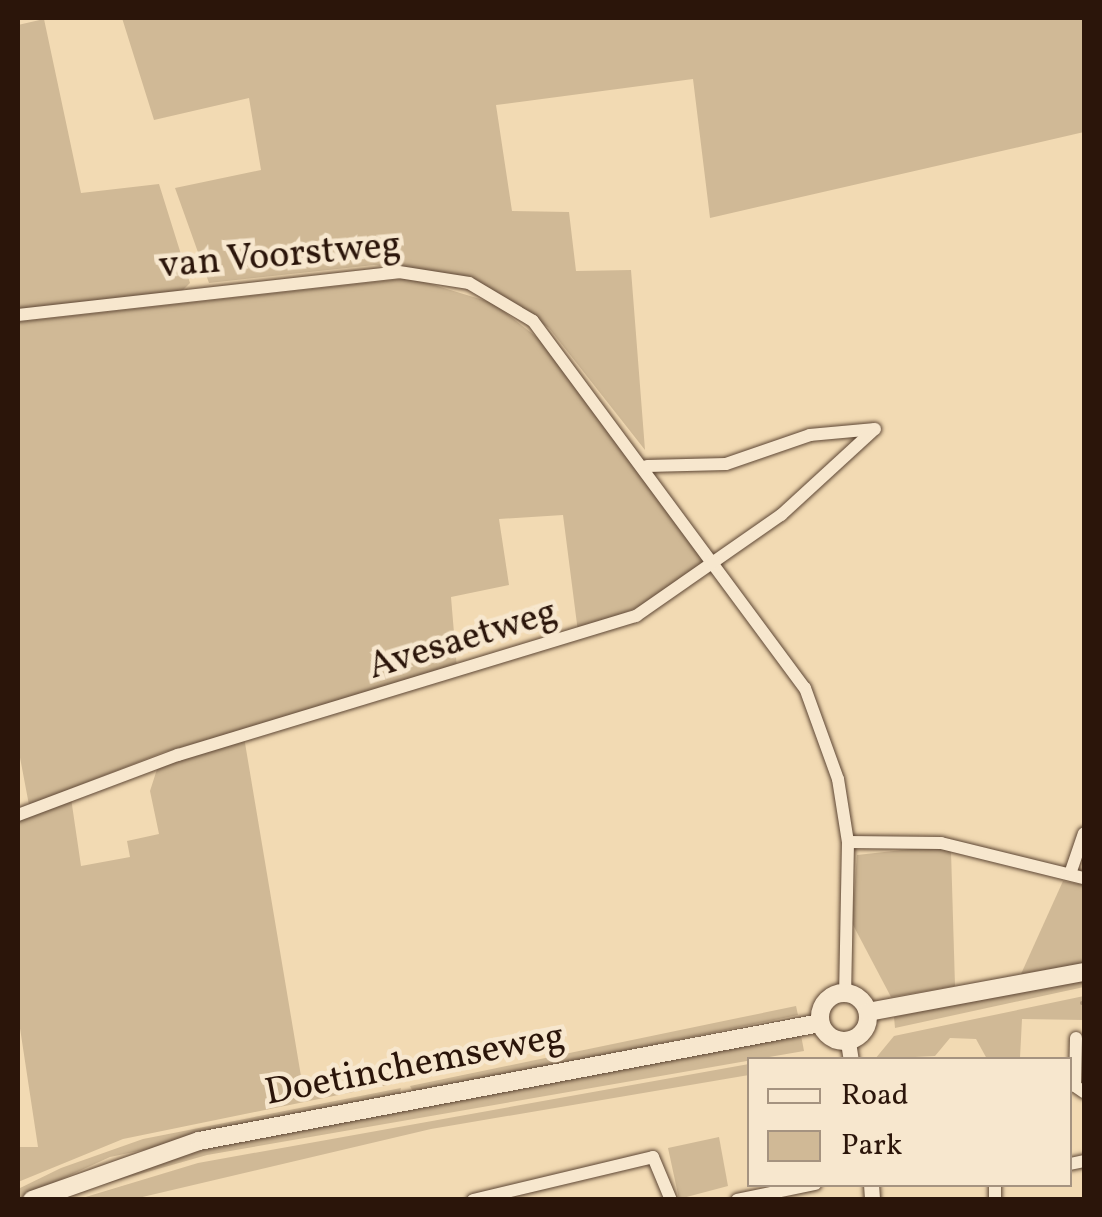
<!DOCTYPE html>
<html>
<head>
<meta charset="utf-8">
<style>
	body { margin:0 }
	#map { position:relative; width:1102px; height:1217px; overflow:hidden; background:#f2dab3; font-family:Vollkorn,serif }
	div>[style] { position:absolute }
	.green>* { inset:0; background:#d0b996 }
	.stream>* { height:4px; margin:-2px; padding:0 2px; transform-origin:2px; border-radius:2px; background:#ae977a }
	.roads { filter:drop-shadow(0 0 2px #5d4634) drop-shadow(0 0 2px #5d4634) }
	.minor>* { height:12px; margin:-6px; padding:0 6px; transform-origin:6px; border-radius:6px; background:#f7e7ce }
	.tertiary>* { height:15px; margin:-7.5px; padding:0 7.5px; transform-origin:7.5px; border-radius:7.5px; background:#f7e7ce }
	.secondary>* { height:18px; margin:-9px; padding:0 9px; transform-origin:9px; border-radius:9px; background:#f7e7ce }
	.secondary>.ring { margin:-9px; padding:0; box-sizing:content-box; background:none; border:18px solid #f7e7ce; border-radius:50% }
	span { translate:-50% -50%; white-space:nowrap; text-align:center; line-height:1.15; -webkit-text-stroke:9px #f7e7ce; paint-order:stroke }
	.street-label { font-size:38px; color:#2b150a }
	.frame { position:absolute; inset:0; border:20px solid #2b150a; pointer-events:none }
	.legend { position:absolute; left:747px; top:1057px; width:325px; height:130px; box-sizing:border-box; background:#f7e7ce; border:2px solid #a59380; margin:0; padding:12px 18px; list-style:none; font-size:30px; color:#2b150a }
	.legend li { display:flex; align-items:center; gap:20px; height:50px }
	.legend b { width:50px; border:2px solid #a59380 }
</style>
</head>
<body>
<div id="map">
	<div class="green">
		<div style="clip-path:polygon(122px 18px,1084px 18px,1084px 132px,710px 218px,693px 79px,496px 105px,512px 211px,569px 212px,576px 271px,631px 270px,645px 450px,549px 328px,475px 279px,374px 265px,209px 283px,175px 188px,261px 170px,249px 98px,154px 120px)"></div>
		<div style="clip-path:polygon(44px 19px,81px 193px,159px 184px,190px 283px,182px 291px,18px 310px,18px 25px)"></div>
		<div style="clip-path:polygon(411px 278px,493px 303px,543px 342px,709px 560px,648px 603px,578px 632px,563px 515px,499px 519px,509px 585px,451px 597px,457px 669px,164px 752px,29px 805px,18px 747px,18px 322px)"></div>
		<div style="clip-path:polygon(244px 737px,303px 1088px,403px 1069px,402px 1082px,123px 1139px,18px 1182px,18px 1147px,38px 1147px,18px 1015px,18px 819px,71px 798px,81px 866px,130px 857px,127px 841px,159px 834px,150px 791px,158px 766px)"></div>
		<div style="clip-path:polygon(930px 847px,951px 851px,955px 986px,891px 997px,852px 923px,857px 855px)"></div>
		<div style="clip-path:polygon(1063px 881px,1084px 885px,1084px 963px,1021px 974px)"></div>
		<div style="clip-path:polygon(1084px 978px,1084px 987px,895px 1028px,894px 1017px)"></div>
		<div style="clip-path:polygon(1084px 996px,1084px 1020px,1022px 1019px,1020px 1058px,987px 1059px,976px 1039px,950px 1038px,935px 1056px,875px 1059px,894px 1036px)"></div>
		<div style="clip-path:polygon(796px 1006px,798px 1015px,414px 1094px,410px 1086px)"></div>
		<div style="clip-path:polygon(801px 1035px,804px 1051px,207px 1155px,49px 1200px,193px 1150px)"></div>
		<div style="clip-path:polygon(749px 1064px,749px 1075px,431px 1129px,134px 1199px,79px 1199px,198px 1163px)"></div>
		<div style="clip-path:polygon(401px 1088px,399px 1096px,110px 1157px,18px 1199px,18px 1189px,61px 1168px,143px 1139px)"></div>
		<div style="clip-path:polygon(719px 1137px,728px 1186px,679px 1199px,668px 1148px)"></div>
	</div>
	<div class="stream">
		<div style="left:1082px;top:1003px;width:2px"></div>
	</div>
	<div class="roads">
		<div class="minor">
			<div style="left:18px;top:315px;width:383px;rotate:-6.4deg"></div>
			<div style="left:399px;top:272px;width:71px;rotate:8.9deg"></div>
			<div style="left:469px;top:283px;width:74px;rotate:30.7deg"></div>
			<div style="left:533px;top:321px;width:457px;rotate:53.5deg"></div>
			<div style="left:805px;top:688px;width:97px;rotate:70.1deg"></div>
			<div style="left:838px;top:779px;width:64px;rotate:81deg"></div>
			<div style="left:848px;top:842px;width:151px;rotate:91.1deg"></div>
			<div style="left:647px;top:466px;width:79px;rotate:-1.5deg"></div>
			<div style="left:726px;top:464px;width:89px;rotate:-19deg"></div>
			<div style="left:810px;top:435px;width:65px;rotate:-5.3deg"></div>
			<div style="left:18px;top:815px;width:171px;rotate:-20.6deg"></div>
			<div style="left:178px;top:755px;width:479px;rotate:-16.9deg"></div>
			<div style="left:636px;top:616px;width:177px;rotate:-34.9deg"></div>
			<div style="left:781px;top:515px;width:127px;rotate:-42.5deg"></div>
			<div style="left:848px;top:842px;width:93px;rotate:0.6deg"></div>
			<div style="left:941px;top:843px;width:147px;rotate:13.8deg"></div>
			<div style="left:1070px;top:874px;width:43px;rotate:-71.1deg"></div>
			<div style="left:1076px;top:1038px;width:48px;rotate:91.2deg"></div>
			<div style="left:1075px;top:1086px;width:11px;rotate:34deg"></div>
			<div style="left:1070px;top:1164px;width:14px;rotate:-12deg"></div>
			<div style="left:473px;top:1200px;width:185px;rotate:-13.4deg"></div>
			<div style="left:653px;top:1157px;width:47px;rotate:67.3deg"></div>
			<div style="left:737px;top:1200px;width:80px;rotate:-11.6deg"></div>
			<div style="left:995px;top:1200px;width:16px;rotate:-90deg"></div>
		</div>
		<div class="tertiary">
			<div style="left:848px;top:1042px;width:18px;rotate:81deg"></div>
			<div style="left:871px;top:1184px;width:16px;rotate:86deg"></div>
		</div>
		<div class="secondary">
			<div class="ring" style="left:820px;top:993px;width:30px;height:30px"></div>
			<div style="left:868px;top:1012px;width:220px;rotate:-10.5deg"></div>
			<div style="left:32px;top:1200px;width:177px;rotate:-19.5deg"></div>
			<div style="left:199px;top:1141px;width:632px;rotate:-10.76deg"></div>
		</div>
	</div>
	<div class="street-label">
		<span style="left:280px;top:257px;rotate:-5deg">van Voorstweg</span>
		<span style="left:463px;top:641px;rotate:-17deg">Avesaetweg</span>
		<span style="left:415px;top:1066px;rotate:-11deg">Doetinchemseweg</span>
	</div>
	<div class="frame"></div>
	<ul class="legend">
	<li><b style="height:12px;background:#f7e7ce"></b>Road</li>
	<li><b style="height:28px;background:#d0b996"></b>Park</li>
	</ul>
</div>
</body>
</html>
